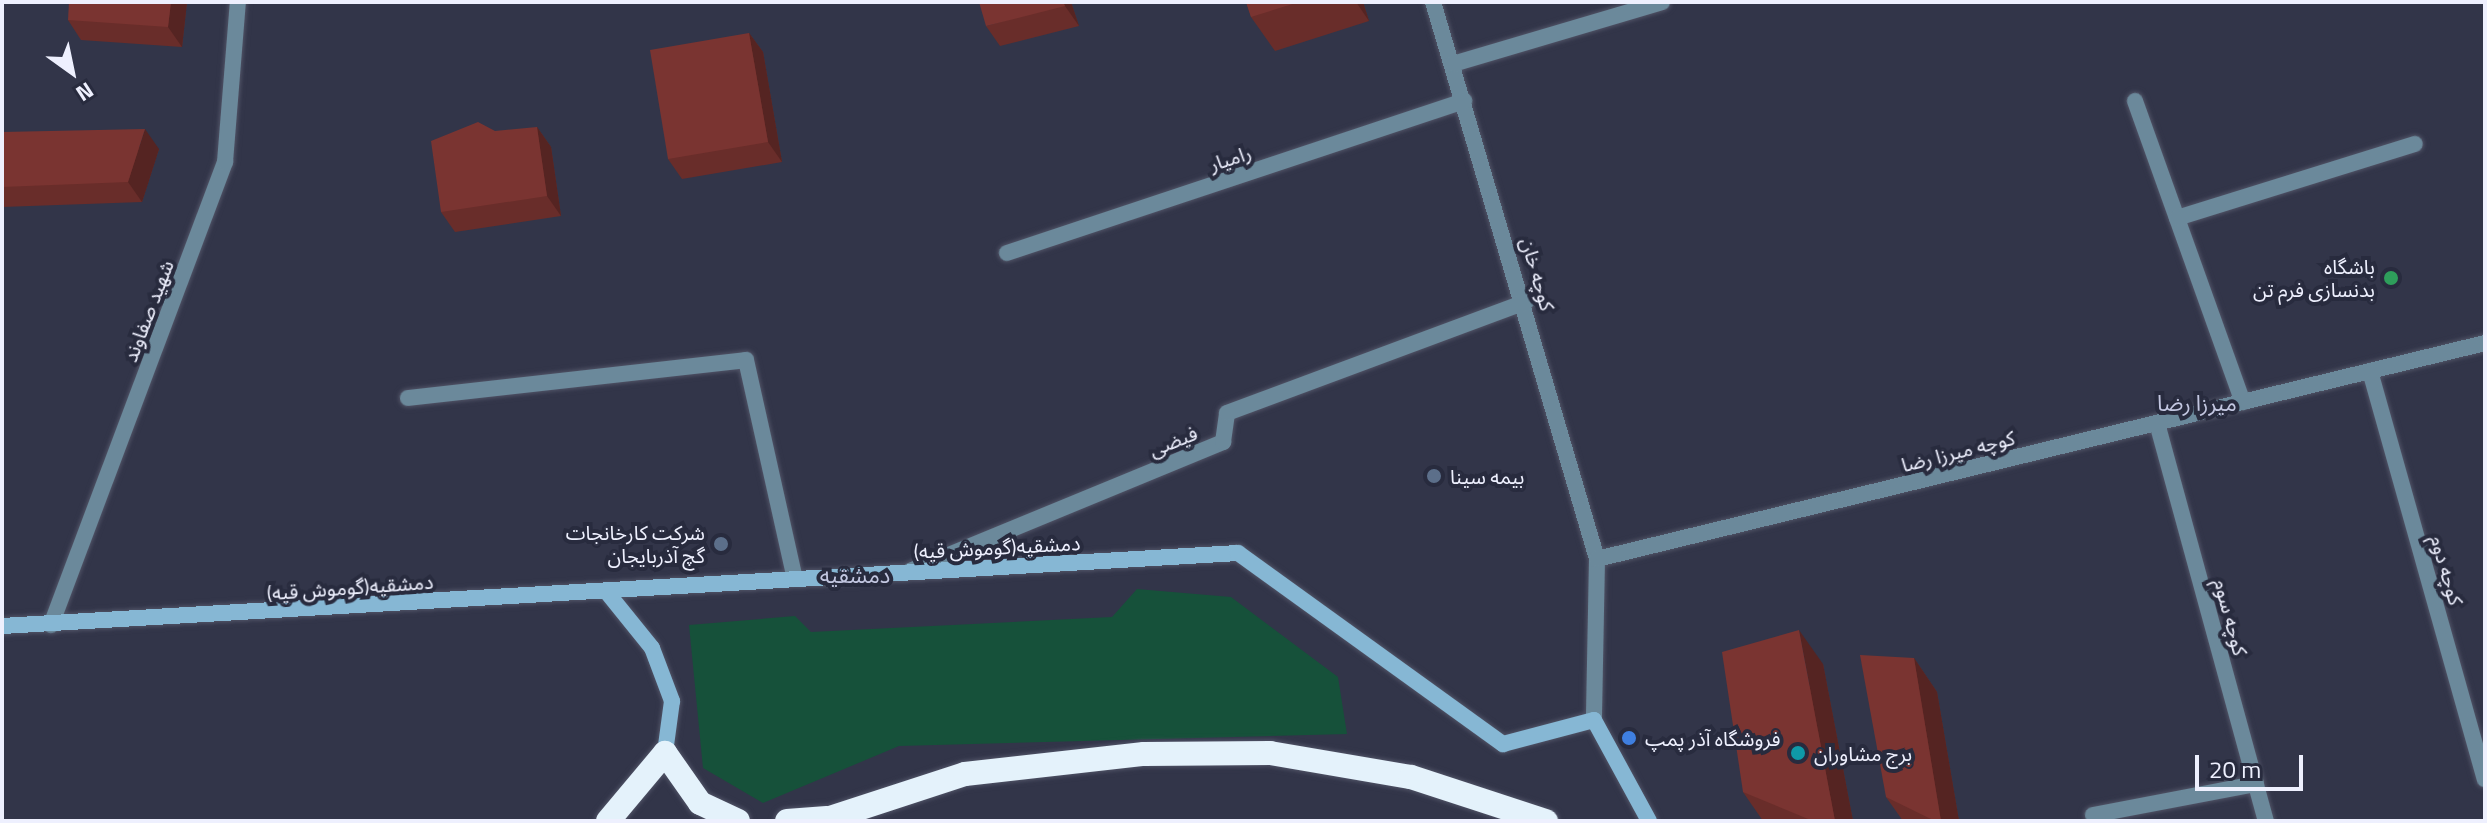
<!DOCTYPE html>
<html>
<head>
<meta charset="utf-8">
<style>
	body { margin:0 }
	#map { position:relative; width:2487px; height:823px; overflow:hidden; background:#323549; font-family:"Titillium Web","Noto Sans Arabic",sans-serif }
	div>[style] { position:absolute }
	.green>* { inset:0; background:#16513a }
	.roads { filter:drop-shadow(0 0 2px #505366) drop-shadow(0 0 2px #505366) }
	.lane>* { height:16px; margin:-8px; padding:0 8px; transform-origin:8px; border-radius:8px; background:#6b899b }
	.street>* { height:16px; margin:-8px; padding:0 8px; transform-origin:8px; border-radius:8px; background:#6b899b }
	.secondary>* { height:16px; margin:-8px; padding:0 8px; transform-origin:8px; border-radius:8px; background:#86b7d4 }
	.highway>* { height:24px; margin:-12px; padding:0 12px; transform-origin:12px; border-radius:12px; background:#e4f2fb }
	.wall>* { inset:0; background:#692d2a }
	.shaded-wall>* { inset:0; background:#552422 }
	.building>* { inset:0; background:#7a3431 }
	.dots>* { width:22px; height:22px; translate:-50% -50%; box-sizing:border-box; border:4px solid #282b3e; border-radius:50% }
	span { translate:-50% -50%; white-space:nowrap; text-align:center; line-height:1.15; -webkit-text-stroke:8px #282b3e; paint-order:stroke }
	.street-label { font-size:20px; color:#eef0fe }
	.poi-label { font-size:20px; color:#eef0fe }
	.right { translate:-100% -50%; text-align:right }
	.left { translate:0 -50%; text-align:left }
	.neighbourhood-label { font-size:22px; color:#c3c7e1 }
	.frame { position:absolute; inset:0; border:4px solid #eef0fe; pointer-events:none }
	.north { position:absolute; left:32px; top:32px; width:80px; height:80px; -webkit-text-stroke:6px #282b3e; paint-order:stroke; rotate:147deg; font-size:22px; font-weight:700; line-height:32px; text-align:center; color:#eef0fe }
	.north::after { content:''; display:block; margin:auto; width:28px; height:36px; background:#eef0fe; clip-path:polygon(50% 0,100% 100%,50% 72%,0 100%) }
	.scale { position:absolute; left:2195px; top:755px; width:108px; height:36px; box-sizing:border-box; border:4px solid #eef0fe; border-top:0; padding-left:10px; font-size:24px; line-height:28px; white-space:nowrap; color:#eef0fe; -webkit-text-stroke:6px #282b3e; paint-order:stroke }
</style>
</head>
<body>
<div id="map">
	<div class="green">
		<div style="clip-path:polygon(1137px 589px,1231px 597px,1338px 677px,1347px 734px,899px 746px,763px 803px,703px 768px,689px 625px,795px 616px,811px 632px,1112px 617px)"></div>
	</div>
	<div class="roads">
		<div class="lane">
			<div style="left:2093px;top:815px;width:166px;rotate:-10.8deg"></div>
		</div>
		<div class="street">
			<div style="left:1433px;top:2px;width:581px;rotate:73.59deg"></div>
			<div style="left:1597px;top:559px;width:161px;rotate:91.1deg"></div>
			<div style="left:1453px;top:64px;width:218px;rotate:-16.5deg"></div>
			<div style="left:2135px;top:101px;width:320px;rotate:70.3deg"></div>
			<div style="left:2177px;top:218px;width:249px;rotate:-17.3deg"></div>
			<div style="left:1007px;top:253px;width:482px;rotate:-18.4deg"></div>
			<div style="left:2370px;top:371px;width:424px;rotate:74.3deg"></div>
			<div style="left:408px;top:398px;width:340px;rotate:-6.4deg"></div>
			<div style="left:746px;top:360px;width:224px;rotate:77.4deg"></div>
			<div style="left:2157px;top:423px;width:413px;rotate:74.7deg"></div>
			<div style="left:1597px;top:559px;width:914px;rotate:-13.67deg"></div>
			<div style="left:910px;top:571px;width:339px;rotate:-22.4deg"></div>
			<div style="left:1223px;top:442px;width:29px;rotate:-82deg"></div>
			<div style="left:1227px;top:413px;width:319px;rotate:-20.4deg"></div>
			<div style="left:51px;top:625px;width:495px;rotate:-69.4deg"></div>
			<div style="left:225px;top:162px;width:161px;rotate:-85.4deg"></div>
		</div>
		<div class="secondary">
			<div style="left:606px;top:591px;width:73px;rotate:51.1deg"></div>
			<div style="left:652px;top:648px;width:57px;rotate:69.3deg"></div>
			<div style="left:672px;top:701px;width:52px;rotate:97.7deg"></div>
			<div style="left:2px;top:626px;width:1238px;rotate:-3.38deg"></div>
			<div style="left:1238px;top:553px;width:327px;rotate:35.8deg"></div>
			<div style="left:1503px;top:744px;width:94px;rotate:-14.8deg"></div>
			<div style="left:1594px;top:720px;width:115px;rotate:61.4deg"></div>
		</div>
		<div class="highway">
			<div style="left:608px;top:821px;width:89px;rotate:-50deg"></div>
			<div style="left:665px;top:753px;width:61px;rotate:55deg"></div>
			<div style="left:700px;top:803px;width:42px;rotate:25.3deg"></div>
			<div style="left:787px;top:821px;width:40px;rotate:-4.3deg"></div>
			<div style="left:821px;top:821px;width:151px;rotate:-18.1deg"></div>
			<div style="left:965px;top:774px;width:180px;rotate:-6.4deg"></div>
			<div style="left:1144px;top:754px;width:126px;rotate:-0.5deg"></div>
			<div style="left:1270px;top:753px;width:143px;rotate:9.7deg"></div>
			<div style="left:1411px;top:777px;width:142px;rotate:18.1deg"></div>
		</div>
	</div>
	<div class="wall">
		<div style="clip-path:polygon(187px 2px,182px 47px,81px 40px,68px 20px)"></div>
		<div style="clip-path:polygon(1071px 2px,1079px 26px,1000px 46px,986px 26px)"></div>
		<div style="clip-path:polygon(1246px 2px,1363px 2px,1369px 21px,1275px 51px,1251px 17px)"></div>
		<div style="clip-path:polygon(749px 33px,763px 52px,782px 162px,682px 179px,668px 159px)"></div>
		<div style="clip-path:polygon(537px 127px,551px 147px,561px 216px,455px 232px,441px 212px)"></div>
		<div style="clip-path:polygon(2px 132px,159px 149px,142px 202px,2px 207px)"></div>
		<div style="clip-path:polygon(1914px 658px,1937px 692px,1959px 821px,1903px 821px,1886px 797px)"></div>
		<div style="clip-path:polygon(1823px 664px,1853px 821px,1763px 821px,1743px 792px)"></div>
	</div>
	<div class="shaded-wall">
		<div style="clip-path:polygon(171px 2px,187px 2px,182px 47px,168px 27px)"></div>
		<div style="clip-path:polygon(1063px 2px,1071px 2px,1079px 26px,1065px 6px)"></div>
		<div style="clip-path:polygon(1356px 2px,1363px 2px,1369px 21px)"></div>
		<div style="clip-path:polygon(749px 33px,763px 52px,782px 162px,768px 142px)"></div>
		<div style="clip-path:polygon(537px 127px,551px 147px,561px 216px,547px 196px)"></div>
		<div style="clip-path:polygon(145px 129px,159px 149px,142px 202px,128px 182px)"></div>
		<div style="clip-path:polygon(1799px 630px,1823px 664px,1853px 821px,1835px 821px)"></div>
		<div style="clip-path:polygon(1914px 658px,1937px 692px,1959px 821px,1941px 821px)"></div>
	</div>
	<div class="building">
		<div style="clip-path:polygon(69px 2px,171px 2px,168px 27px,68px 20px)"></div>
		<div style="clip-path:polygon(979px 2px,1063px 2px,1065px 6px,986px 26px)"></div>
		<div style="clip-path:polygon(1246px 2px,1299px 2px,1251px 17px)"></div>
		<div style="clip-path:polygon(749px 33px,768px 142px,668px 159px,650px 50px)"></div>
		<div style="clip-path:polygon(478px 122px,495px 131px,537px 127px,547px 196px,441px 212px,431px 141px)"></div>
		<div style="clip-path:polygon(145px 129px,128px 182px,2px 187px,2px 132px)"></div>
		<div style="clip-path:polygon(1799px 630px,1835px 821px,1813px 821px,1743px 792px,1722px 652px)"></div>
		<div style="clip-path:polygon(1860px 655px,1914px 658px,1941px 821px,1935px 821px,1886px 797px)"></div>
	</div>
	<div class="dots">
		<div style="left:2391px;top:278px;background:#2e9e5b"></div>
		<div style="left:1434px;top:476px;background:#5c6f8a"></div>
		<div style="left:721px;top:544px;background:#5c6f8a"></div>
		<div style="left:1629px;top:738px;background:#3f7fe0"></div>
		<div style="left:1798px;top:753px;background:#0f9aa8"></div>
	</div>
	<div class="street-label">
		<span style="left:1230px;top:158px;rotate:-18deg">رامیار</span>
		<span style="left:1538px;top:274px;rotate:74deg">کوچه خان</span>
		<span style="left:148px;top:311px;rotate:-69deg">شهید صفاوند</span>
		<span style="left:1173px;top:441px;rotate:-22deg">فیضی</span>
		<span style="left:1958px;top:451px;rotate:-14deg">کوچه میرزا رضا</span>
		<span style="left:997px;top:547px;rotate:-3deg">دمشقیه(گوموش قیه)</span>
		<span style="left:2447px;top:570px;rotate:74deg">کوچه دوم</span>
		<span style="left:350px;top:587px;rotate:-4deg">دمشقیه(گوموش قیه)</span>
		<span style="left:2231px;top:617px;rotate:75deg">کوچه سوم</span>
	</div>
	<div class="poi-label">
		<span class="right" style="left:2375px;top:278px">باشگاه<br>بدنسازی فرم تن</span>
		<span class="left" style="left:1450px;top:476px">بیمه سینا</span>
		<span class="right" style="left:705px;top:544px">شرکت کارخانجات<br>گچ آذربایجان</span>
		<span class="left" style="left:1645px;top:738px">فروشگاه آذر پمپ</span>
		<span class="left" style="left:1814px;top:753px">برج مشاوران</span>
	</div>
	<div class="neighbourhood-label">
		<span style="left:2197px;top:404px">میرزا رضا</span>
		<span style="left:855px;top:576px">دمشقیه</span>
	</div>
	<div class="frame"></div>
	<div class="north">N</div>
	<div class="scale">20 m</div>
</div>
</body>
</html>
